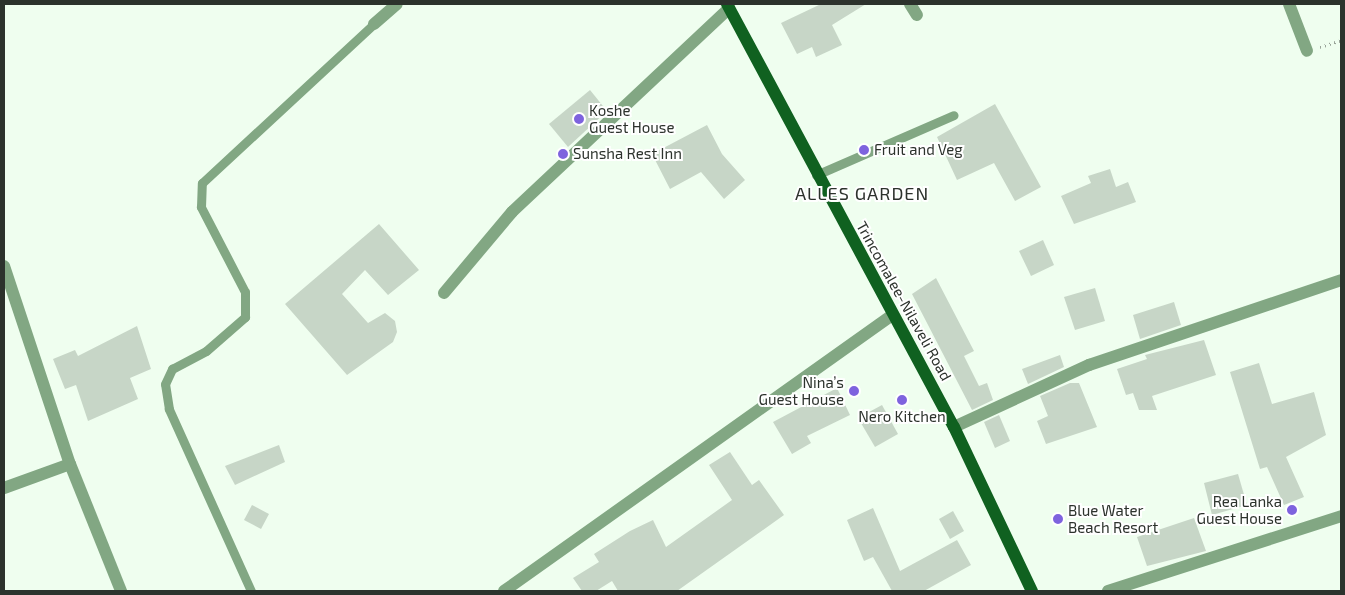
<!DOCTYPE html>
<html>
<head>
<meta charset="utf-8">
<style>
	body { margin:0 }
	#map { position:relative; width:1345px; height:595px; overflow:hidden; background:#effeef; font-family:"Exo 2",sans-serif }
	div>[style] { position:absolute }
	.building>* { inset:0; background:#c7d6c7 }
	.path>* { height:3px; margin-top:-1.5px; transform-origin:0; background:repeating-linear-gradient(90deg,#99a499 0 1px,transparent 0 5px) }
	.service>* { height:9px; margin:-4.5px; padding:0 4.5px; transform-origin:4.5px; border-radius:4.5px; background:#82a783 }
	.minor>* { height:12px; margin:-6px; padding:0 6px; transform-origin:6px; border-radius:6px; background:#82a783 }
	.primary>* { height:12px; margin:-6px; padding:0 6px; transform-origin:6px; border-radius:6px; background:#106120 }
	.dots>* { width:14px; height:14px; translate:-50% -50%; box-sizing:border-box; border:2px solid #fff; border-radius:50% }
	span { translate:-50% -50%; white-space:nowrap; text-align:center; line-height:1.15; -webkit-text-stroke:4px #fff; paint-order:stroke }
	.poi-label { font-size:15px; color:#2c322c }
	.left { translate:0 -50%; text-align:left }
	.right { translate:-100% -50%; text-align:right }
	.street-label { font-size:15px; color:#2c322c }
	.quarter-label { font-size:18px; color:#2c322c; letter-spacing:1px }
	.frame { position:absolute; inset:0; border:5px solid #2c322c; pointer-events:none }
</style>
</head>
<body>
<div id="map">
	<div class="building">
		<div style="clip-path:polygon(821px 4px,866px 4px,832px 25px,842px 45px,816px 57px,812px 47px,797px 54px,781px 23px)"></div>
		<div style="clip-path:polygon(590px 90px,607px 111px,568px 147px,549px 124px)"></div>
		<div style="clip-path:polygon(995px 104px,1041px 187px,1015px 201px,994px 163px,957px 180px,937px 137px)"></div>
		<div style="clip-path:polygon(707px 125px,722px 154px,745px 180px,724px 199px,701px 172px,670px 189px,652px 154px)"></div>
		<div style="clip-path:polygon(1110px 169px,1116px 187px,1128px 182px,1136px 202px,1074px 224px,1061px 196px,1091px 183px,1088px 176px)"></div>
		<div style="clip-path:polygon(379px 224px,419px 270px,388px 295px,365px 270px,342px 294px,368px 323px,385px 313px,395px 321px,397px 332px,393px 342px,347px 375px,285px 304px)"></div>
		<div style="clip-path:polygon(1043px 240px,1054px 265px,1031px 276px,1019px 251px)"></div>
		<div style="clip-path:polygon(936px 278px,974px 351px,964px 356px,979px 386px,987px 383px,993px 400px,972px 410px,912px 294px)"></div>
		<div style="clip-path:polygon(1095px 288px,1105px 321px,1075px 330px,1064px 297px)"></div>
		<div style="clip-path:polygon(1174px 302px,1181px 325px,1140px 339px,1133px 315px)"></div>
		<div style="clip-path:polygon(137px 326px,151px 369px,130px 378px,138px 399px,88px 421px,76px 385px,65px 389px,53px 359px,75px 350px,78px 356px)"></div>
		<div style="clip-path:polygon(1204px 340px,1216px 375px,1152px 396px,1157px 410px,1139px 410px,1133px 393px,1126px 395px,1117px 369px,1147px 359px,1145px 355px)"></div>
		<div style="clip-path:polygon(1060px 355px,1064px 367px,1028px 384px,1022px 369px)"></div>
		<div style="clip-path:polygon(1259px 363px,1272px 404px,1314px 392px,1326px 435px,1286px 457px,1304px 497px,1284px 505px,1267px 467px,1260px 469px,1230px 372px)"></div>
		<div style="clip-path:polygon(1070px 383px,1079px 383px,1097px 427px,1046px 444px,1037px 421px,1048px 416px,1040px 396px)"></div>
		<div style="clip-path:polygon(837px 388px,850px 415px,807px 436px,811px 443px,792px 454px,773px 422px)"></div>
		<div style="clip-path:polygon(882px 405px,898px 434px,875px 447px,858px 418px)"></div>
		<div style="clip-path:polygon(999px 415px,1010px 441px,995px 448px,984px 422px)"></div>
		<div style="clip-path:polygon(279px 445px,285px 462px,235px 485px,225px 466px)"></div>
		<div style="clip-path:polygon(730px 452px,752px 485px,759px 480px,784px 515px,677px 591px,618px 591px,612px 581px,596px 591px,582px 591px,573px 578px,599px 562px,594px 554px,630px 531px,653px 520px,666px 547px,732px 500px,709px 465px)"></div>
		<div style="clip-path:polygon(1238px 474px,1247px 505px,1212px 515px,1204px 483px)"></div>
		<div style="clip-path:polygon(252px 505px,269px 514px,261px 529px,244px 520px)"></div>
		<div style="clip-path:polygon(873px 508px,900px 571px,957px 540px,971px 565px,924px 591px,892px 591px,873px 557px,864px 561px,847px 520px)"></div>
		<div style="clip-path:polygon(953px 511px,964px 531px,950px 539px,939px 519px)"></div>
		<div style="clip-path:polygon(1194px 518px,1206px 551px,1147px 566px,1137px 537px)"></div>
	</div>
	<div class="path">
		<div style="left:1320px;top:47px;width:22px;rotate:-18deg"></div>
	</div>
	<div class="service">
		<div style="left:816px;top:175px;width:150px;rotate:-23.5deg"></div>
		<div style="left:251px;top:591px;width:200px;rotate:-114.3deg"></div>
		<div style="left:169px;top:409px;width:25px;rotate:-99deg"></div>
		<div style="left:165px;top:384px;width:17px;rotate:-65deg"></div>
		<div style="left:172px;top:369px;width:38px;rotate:-28deg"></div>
		<div style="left:206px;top:351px;width:52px;rotate:-41.1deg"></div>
		<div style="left:245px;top:317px;width:25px;rotate:-90deg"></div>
		<div style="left:245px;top:292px;width:96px;rotate:-117.4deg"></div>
		<div style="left:201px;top:207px;width:24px;rotate:-88deg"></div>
		<div style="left:202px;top:183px;width:234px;rotate:-42.8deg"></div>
	</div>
	<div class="minor">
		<div style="left:910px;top:4px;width:13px;rotate:58deg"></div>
		<div style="left:1289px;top:4px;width:50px;rotate:69deg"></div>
		<div style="left:374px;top:24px;width:30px;rotate:-41deg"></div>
		<div style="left:4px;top:266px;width:209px;rotate:71.6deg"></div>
		<div style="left:70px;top:464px;width:137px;rotate:68.1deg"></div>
		<div style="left:444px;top:293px;width:106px;rotate:-50deg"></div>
		<div style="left:512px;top:212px;width:298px;rotate:-43.2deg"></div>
		<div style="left:954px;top:427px;width:149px;rotate:-24.7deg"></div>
		<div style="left:1089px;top:365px;width:266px;rotate:-18.6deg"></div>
		<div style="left:4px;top:488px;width:70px;rotate:-20deg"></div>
		<div style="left:504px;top:591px;width:477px;rotate:-35.4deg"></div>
		<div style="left:1108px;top:591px;width:245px;rotate:-17.8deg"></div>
	</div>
	<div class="primary">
		<div style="left:727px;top:4px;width:480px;rotate:61.8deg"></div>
		<div style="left:954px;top:427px;width:182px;rotate:64.6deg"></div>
	</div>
	<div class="dots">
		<div style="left:579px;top:119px;background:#7e63de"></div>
		<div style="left:864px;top:150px;background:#7e63de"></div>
		<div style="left:563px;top:154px;background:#7e63de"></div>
		<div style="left:854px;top:391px;background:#7e63de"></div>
		<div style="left:902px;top:400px;background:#7e63de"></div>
		<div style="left:1292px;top:510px;background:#7e63de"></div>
		<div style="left:1058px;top:519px;background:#7e63de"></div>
	</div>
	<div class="poi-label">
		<span class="left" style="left:589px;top:119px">Koshe<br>Guest House</span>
		<span class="left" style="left:874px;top:150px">Fruit and Veg</span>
		<span class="left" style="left:573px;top:154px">Sunsha Rest Inn</span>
		<span class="right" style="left:844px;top:391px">Nina’s<br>Guest House</span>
		<span style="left:902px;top:417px">Nero Kitchen</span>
		<span class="right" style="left:1282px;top:510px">Rea Lanka<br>Guest House</span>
		<span class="left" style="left:1068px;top:519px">Blue Water<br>Beach Resort</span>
	</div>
	<div class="street-label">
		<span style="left:904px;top:301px;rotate:61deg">Trincomalee-Nilaveli Road</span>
	</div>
	<div class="quarter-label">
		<span style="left:862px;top:193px">ALLES GARDEN</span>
	</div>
	<div class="frame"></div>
</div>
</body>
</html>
